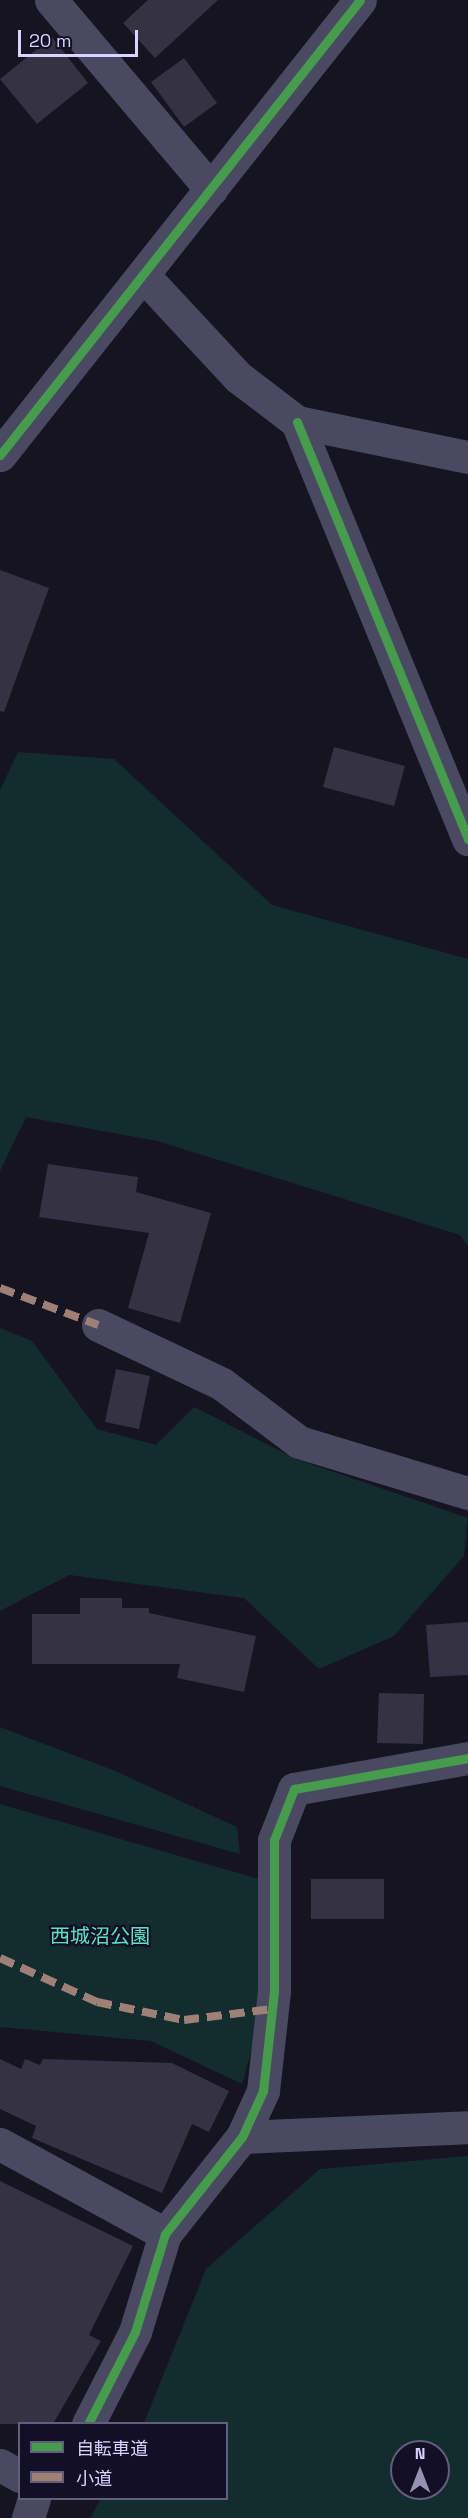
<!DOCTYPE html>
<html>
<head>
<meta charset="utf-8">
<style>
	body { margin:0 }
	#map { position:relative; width:468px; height:2518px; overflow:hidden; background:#161421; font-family:"Space Grotesk","Noto Sans JP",sans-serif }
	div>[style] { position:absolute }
	.green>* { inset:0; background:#132c2d }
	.building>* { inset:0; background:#343243 }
	.minor>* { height:33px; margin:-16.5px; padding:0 16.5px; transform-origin:16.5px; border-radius:16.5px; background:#4a4962 }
	.quiet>* { height:8px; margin-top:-4px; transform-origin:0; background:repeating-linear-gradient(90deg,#9e8076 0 15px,transparent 0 23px) }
	.cycleway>* { height:9px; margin:-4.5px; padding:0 4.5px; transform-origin:4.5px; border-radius:4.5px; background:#469c4c }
	span { translate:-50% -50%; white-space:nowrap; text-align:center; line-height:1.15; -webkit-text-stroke:4.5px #130f26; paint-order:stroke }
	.park-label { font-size:20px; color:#5fe0c0 }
	.legend { position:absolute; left:18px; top:2422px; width:210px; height:78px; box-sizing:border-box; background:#130f26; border:2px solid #625e7d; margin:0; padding:8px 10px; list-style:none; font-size:18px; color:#d9d4ff }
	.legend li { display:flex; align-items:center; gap:12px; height:30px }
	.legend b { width:30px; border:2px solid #625e7d }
	.north { position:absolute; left:390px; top:2440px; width:60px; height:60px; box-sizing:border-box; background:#130f26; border:2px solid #625e7d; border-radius:50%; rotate:0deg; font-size:16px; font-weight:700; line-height:24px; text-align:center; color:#d9d4ff }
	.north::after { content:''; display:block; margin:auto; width:21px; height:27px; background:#9591b1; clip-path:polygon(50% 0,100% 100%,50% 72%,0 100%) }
	.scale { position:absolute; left:18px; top:30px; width:120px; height:27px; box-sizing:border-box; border:3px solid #d9d4ff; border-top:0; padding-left:8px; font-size:18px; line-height:21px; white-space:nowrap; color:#d9d4ff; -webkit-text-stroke:4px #130f26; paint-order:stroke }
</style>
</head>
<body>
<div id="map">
	<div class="green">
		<div style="clip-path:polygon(18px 752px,114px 759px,272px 905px,468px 959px,468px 1246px,460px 1235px,157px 1141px,26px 1117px,0 1171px,0 790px)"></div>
		<div style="clip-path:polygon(0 1328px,32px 1341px,97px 1429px,156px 1445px,194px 1407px,296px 1459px,468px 1518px,464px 1556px,394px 1636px,319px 1669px,244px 1598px,69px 1575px,0 1611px)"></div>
		<div style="clip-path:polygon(0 1727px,113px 1770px,237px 1827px,240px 1854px,0 1786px)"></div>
		<div style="clip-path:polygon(0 1804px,262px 1880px,264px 2007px,242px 2084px,151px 2041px,0 2027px)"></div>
		<div style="clip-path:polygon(evenodd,468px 2156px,468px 2518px,90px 2518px,101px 2499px,226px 2498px,226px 2424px,144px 2423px,206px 2269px,320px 2169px,468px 2156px,402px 2452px,438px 2452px,438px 2488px,402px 2488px,402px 2452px)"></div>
	</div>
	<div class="building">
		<div style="clip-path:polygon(148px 0,218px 0,155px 58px,123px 23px)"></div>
		<div style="clip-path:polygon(52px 37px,88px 83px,37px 124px,0 79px)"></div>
		<div style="clip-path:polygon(184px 58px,217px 103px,184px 127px,151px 82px)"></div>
		<div style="clip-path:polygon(0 570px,49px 588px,4px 712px,0 711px)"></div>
		<div style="clip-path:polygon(334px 747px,405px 766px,394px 806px,323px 787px)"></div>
		<div style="clip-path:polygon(48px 1164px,138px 1177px,136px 1192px,211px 1213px,180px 1323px,128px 1308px,149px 1233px,39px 1217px)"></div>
		<div style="clip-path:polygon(116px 1369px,150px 1376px,139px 1429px,105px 1422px)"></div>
		<div style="clip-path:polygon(80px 1598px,122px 1598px,122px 1608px,149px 1608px,149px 1613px,256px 1636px,244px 1692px,177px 1678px,180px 1664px,32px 1664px,32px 1614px,80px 1614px)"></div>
		<div style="clip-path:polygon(468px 1622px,468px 1675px,430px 1677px,426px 1625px)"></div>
		<div style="clip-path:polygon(379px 1693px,424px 1694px,423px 1744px,377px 1743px)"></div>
		<div style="clip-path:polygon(311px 1879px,384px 1879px,384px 1919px,311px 1919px)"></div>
		<div style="clip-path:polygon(0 2059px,21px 2069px,25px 2059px,40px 2065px,43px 2059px,172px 2063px,229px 2091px,209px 2132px,192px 2124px,162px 2193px,32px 2138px,36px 2126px,0 2109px)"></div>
		<div style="clip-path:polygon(0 2181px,133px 2246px,89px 2335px,101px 2341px,53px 2424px,0 2424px)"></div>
	</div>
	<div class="minor">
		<div style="left:51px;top:0;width:248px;rotate:49.8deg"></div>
		<div style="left:143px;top:275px;width:139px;rotate:47deg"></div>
		<div style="left:238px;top:377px;width:74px;rotate:37.3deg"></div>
		<div style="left:297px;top:422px;width:175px;rotate:11.6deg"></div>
		<div style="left:297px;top:422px;width:451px;rotate:67.7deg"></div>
		<div style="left:0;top:455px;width:580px;rotate:-51.65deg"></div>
		<div style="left:98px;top:1325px;width:137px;rotate:25.4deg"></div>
		<div style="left:222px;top:1384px;width:96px;rotate:37deg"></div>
		<div style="left:299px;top:1442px;width:177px;rotate:16.8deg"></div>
		<div style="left:242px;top:2137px;width:226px;rotate:-2.5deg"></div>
		<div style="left:0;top:2144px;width:188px;rotate:28.6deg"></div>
		<div style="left:88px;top:2424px;width:103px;rotate:-62.9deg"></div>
		<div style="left:135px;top:2332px;width:102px;rotate:-73deg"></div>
		<div style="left:165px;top:2234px;width:124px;rotate:-51.6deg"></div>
		<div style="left:242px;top:2137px;width:51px;rotate:-65.5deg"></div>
		<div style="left:263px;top:2091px;width:101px;rotate:-83.7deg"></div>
		<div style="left:274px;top:1991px;width:151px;rotate:-90deg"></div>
		<div style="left:274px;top:1840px;width:55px;rotate:-68.6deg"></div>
		<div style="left:294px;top:1789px;width:177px;rotate:-10.1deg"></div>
		<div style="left:0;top:2465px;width:23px;rotate:29deg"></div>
		<div style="left:28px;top:2518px;width:21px;rotate:-73deg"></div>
	</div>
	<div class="quiet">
		<div style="left:0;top:1288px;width:105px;rotate:20.7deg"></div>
		<div style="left:0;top:1958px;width:107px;rotate:24.4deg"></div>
		<div style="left:97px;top:2002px;width:89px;rotate:11.7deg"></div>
		<div style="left:184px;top:2020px;width:89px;rotate:-7.1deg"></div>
	</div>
	<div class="cycleway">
		<div style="left:297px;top:422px;width:451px;rotate:67.7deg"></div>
		<div style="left:0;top:455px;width:580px;rotate:-51.65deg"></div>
		<div style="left:88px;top:2424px;width:103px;rotate:-62.9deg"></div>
		<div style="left:135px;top:2332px;width:102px;rotate:-73deg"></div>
		<div style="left:165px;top:2234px;width:124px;rotate:-51.6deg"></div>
		<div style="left:242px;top:2137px;width:51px;rotate:-65.5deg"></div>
		<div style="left:263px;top:2091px;width:101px;rotate:-83.7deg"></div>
		<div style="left:274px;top:1991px;width:151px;rotate:-90deg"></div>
		<div style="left:274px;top:1840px;width:55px;rotate:-68.6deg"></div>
		<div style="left:294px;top:1789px;width:177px;rotate:-10.1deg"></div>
	</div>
	<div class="park-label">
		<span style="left:100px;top:1936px">西城沼公園</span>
	</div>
	<ul class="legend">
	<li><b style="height:8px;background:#469c4c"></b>自転車道</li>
	<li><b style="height:8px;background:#9e8076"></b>小道</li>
	</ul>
	<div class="north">N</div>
	<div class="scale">20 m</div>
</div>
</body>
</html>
